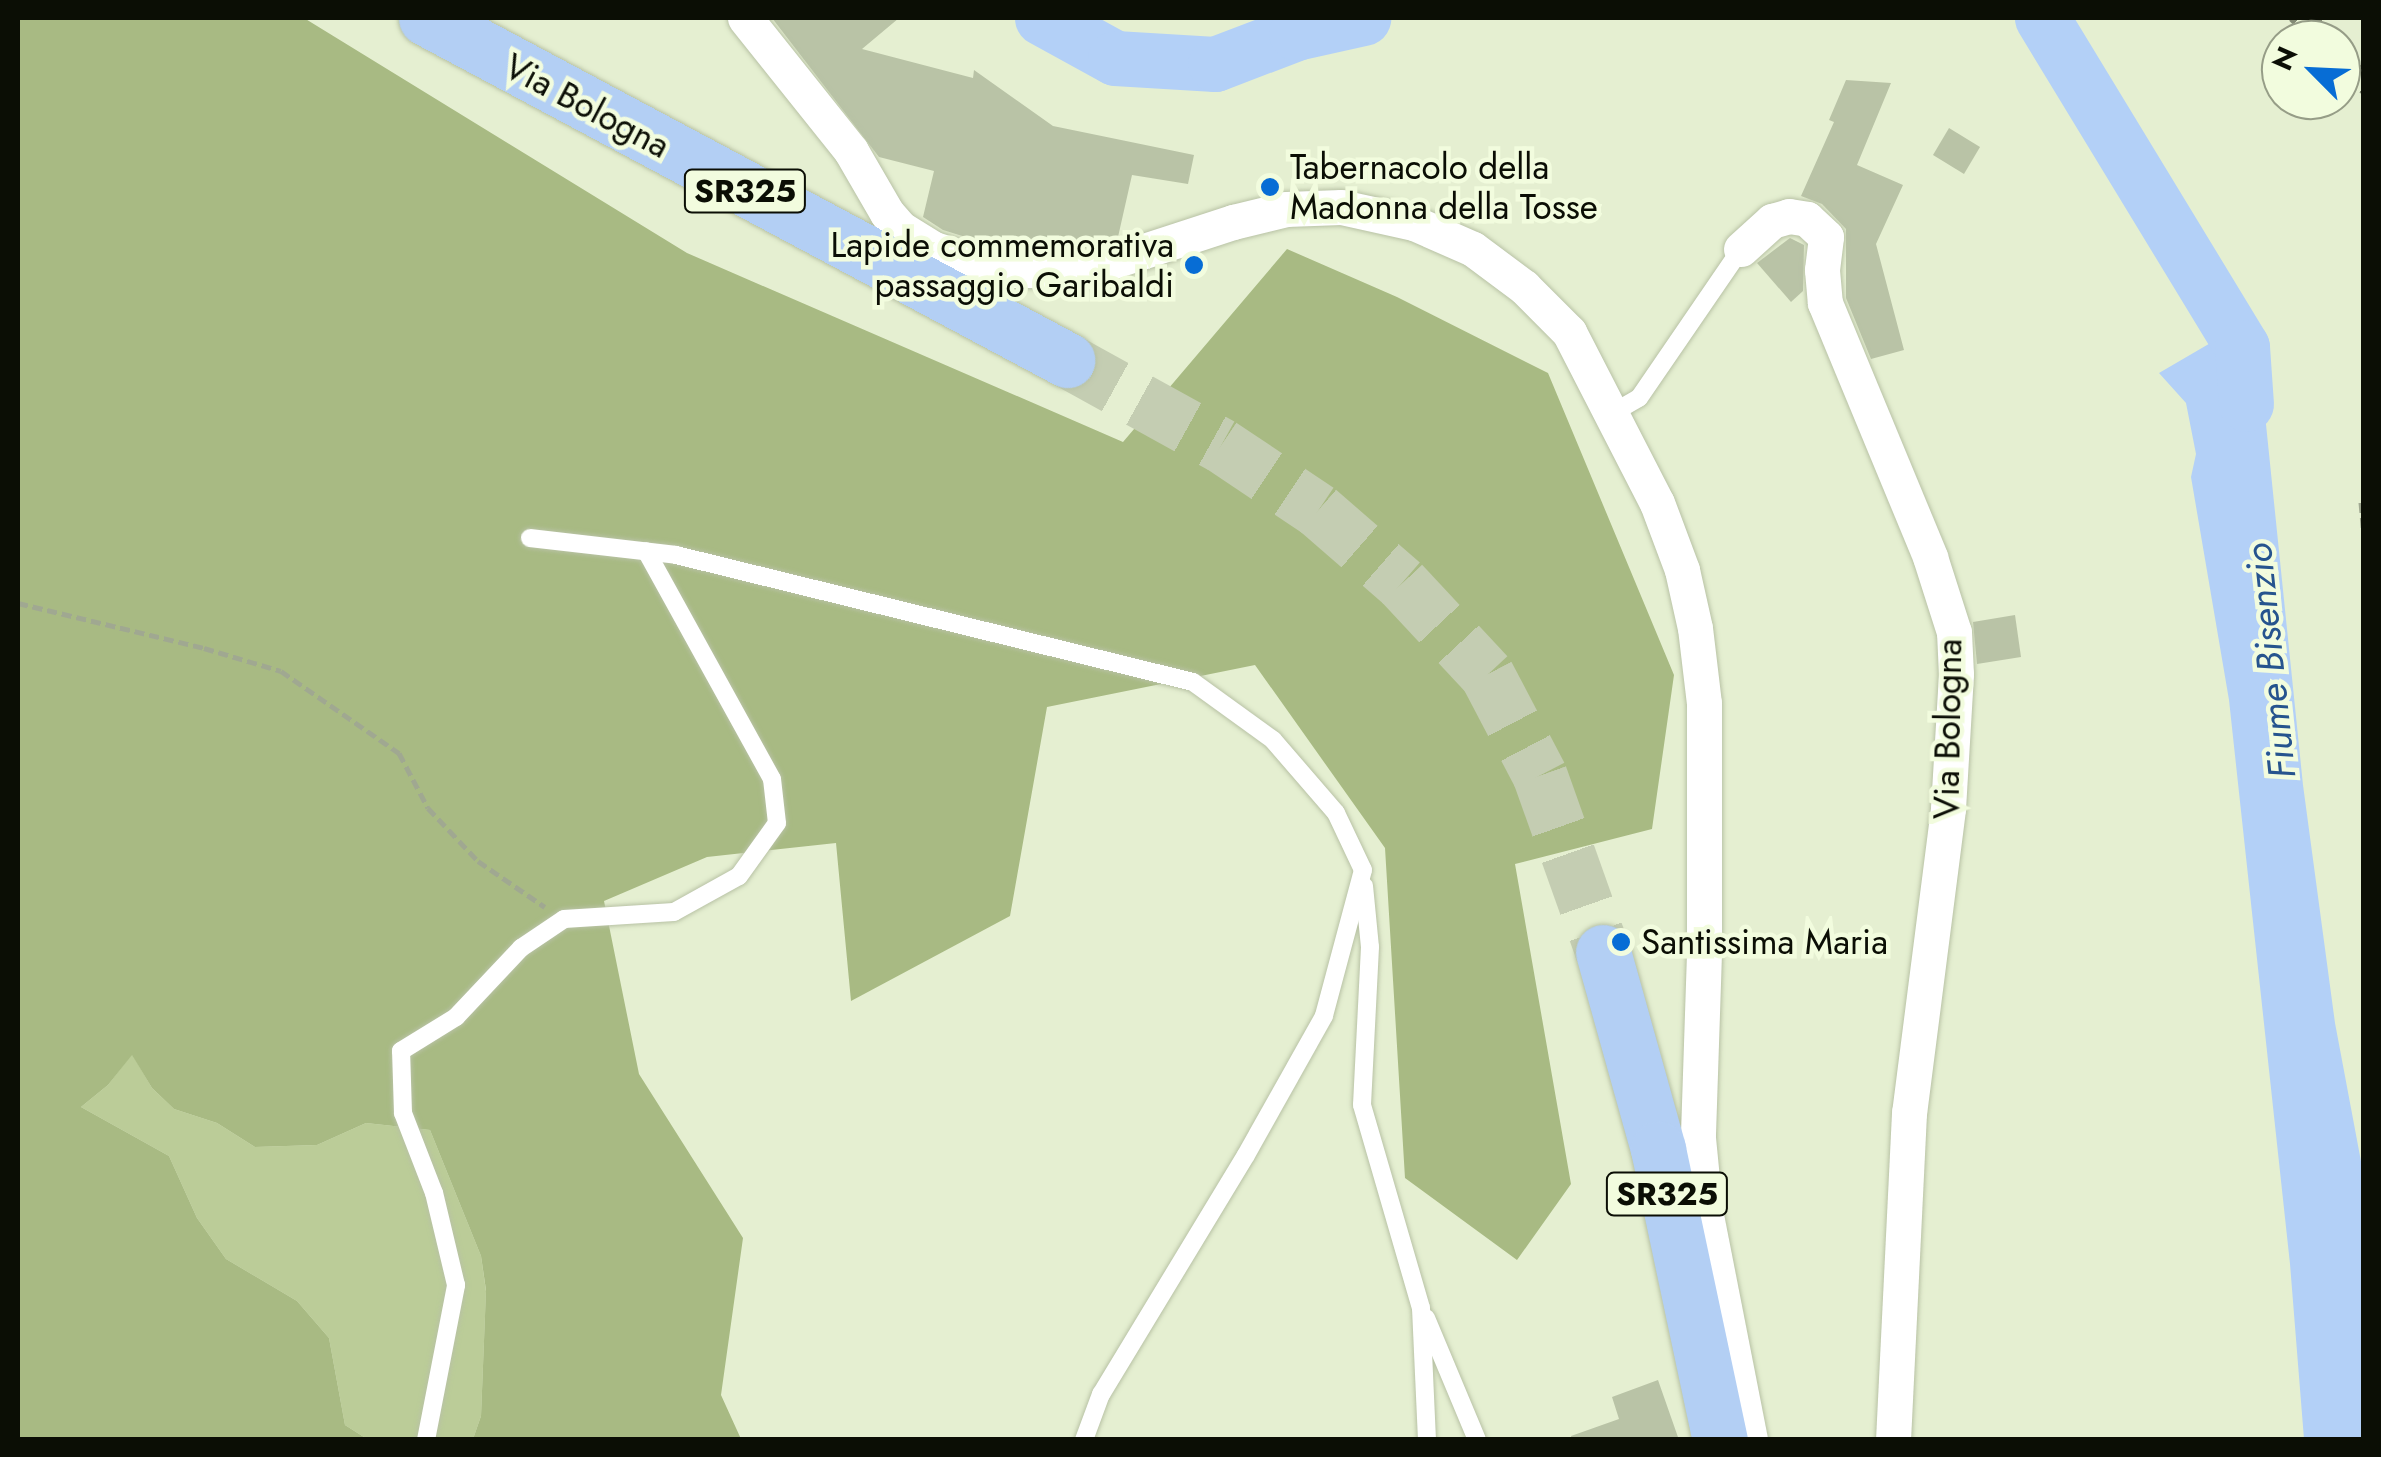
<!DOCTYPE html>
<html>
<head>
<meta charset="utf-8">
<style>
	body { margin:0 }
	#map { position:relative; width:2381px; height:1457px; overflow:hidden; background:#e5efd1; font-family:Jost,sans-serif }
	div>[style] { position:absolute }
	.green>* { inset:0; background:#bbcc98 }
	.forest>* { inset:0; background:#a8ba83 }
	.water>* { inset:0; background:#b3d0f7 }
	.river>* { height:55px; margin:-27.5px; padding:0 27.5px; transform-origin:27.5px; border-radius:27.5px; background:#b3d0f7 }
	.building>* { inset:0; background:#b9c3a6 }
	.primary-tunnel>* { height:55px; margin-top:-27.5px; transform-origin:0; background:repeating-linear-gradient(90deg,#c4cdb2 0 55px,transparent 0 83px) }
	.path>* { height:5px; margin-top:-2.5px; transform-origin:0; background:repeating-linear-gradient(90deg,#a0a891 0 10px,transparent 0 15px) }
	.roads { filter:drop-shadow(0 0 2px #b8c2a5) drop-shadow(0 0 2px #b8c2a5) }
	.lane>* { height:18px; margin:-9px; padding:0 9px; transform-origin:9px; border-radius:9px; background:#fff }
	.street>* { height:35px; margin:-17.5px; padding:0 17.5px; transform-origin:17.5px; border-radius:17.5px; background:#fff }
	.primary>* { height:55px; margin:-27.5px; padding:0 27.5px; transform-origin:27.5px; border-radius:27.5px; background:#b3cff4 }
	.rail>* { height:8px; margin-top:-4px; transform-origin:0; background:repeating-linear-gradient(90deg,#828974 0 5px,transparent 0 15px) }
	.dots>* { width:28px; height:28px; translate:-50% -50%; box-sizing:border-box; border:5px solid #f2fcde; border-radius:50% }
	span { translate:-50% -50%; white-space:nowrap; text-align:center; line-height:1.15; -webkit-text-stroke:9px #f2fcde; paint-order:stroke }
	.shield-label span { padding:2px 8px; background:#f2fcde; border:2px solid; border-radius:8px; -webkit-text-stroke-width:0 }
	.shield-label { font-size:32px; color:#0b0e05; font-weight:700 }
	.street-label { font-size:35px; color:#0b0e05 }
	.poi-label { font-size:35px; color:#0b0e05 }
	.left { translate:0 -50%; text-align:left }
	.right { translate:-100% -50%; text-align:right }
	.water-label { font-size:38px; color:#26548e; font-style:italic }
	.frame { position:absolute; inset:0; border:20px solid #0b0e05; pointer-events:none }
	.north { position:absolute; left:2261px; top:20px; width:100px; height:100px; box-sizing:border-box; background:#f2fcde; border:2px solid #969d87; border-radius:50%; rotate:294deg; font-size:28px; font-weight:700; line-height:40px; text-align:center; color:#0b0e05 }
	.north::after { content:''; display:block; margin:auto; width:35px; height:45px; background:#076dd5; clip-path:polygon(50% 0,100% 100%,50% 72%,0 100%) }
</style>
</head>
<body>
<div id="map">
	<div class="green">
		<div style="clip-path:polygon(132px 1054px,152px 1088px,174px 1109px,217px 1123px,255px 1147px,317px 1145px,366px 1123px,430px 1130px,481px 1256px,486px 1291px,481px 1416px,473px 1439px,367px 1439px,345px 1425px,329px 1338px,297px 1301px,226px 1259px,197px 1218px,169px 1156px,81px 1107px,108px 1085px)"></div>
	</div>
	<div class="forest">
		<div style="clip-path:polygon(18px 18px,304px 18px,687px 253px,1123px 442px,1287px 249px,1397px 297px,1548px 373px,1674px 675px,1652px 829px,1515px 864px,1571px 1184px,1517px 1260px,1405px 1178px,1385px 848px,1255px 665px,1047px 707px,1010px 916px,851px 1001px,836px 843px,707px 857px,604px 901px,639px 1074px,743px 1238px,721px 1395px,741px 1439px,473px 1439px,481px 1416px,486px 1290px,481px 1256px,430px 1130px,366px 1123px,317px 1145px,255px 1147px,217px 1123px,174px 1109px,152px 1088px,132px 1055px,108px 1085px,81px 1107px,169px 1156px,197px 1218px,226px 1259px,297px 1301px,329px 1338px,345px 1425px,367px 1439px,18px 1439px)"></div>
	</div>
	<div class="water">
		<div style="clip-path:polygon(2255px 317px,2303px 785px,2335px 1023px,2363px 1172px,2363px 1439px,2304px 1439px,2290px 1264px,2229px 700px,2191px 477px,2196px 454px,2186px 403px,2159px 373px)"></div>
	</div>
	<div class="river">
		<div style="left:1042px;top:18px;width:83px;rotate:28.7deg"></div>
		<div style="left:1115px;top:58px;width:100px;rotate:3.4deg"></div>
		<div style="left:1215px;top:64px;width:87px;rotate:-20.9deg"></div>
		<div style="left:1296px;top:33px;width:69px;rotate:-12.6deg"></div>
		<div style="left:2042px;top:18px;width:385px;rotate:58.7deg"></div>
		<div style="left:2242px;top:347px;width:57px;rotate:86deg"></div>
	</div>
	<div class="building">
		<div style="clip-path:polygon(772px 18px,899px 18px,862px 49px,973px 78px,974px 70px,1053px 126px,1194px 155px,1188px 184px,1132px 175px,1118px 237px,1083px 249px,1004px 249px,943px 230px,923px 217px,934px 171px,879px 157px)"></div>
		<div style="clip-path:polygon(1846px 80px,1891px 83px,1857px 165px,1903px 185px,1876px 244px,1904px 350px,1871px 359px,1846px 298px,1846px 229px,1822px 204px,1801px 196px,1834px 122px,1829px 120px)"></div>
		<div style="clip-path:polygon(1949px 128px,1980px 147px,1964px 174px,1933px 155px)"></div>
		<div style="clip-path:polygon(1790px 238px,1804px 245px,1803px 291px,1791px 302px,1757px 263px)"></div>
		<div style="clip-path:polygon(2015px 615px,2021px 657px,1977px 664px,1973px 622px)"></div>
		<div style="clip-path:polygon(1658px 1380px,1679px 1440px,1572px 1440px,1571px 1436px,1619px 1419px,1612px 1397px)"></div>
	</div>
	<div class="primary-tunnel">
		<div style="left:1067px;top:360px;width:176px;rotate:28.9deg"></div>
		<div style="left:1221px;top:445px;width:117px;rotate:33.8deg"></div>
		<div style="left:1318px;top:510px;width:111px;rotate:41deg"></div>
		<div style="left:1402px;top:583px;width:125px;rotate:47deg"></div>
		<div style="left:1487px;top:674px;width:114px;rotate:62.3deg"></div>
		<div style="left:1540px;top:775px;width:188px;rotate:70.4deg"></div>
	</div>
	<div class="path">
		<div style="left:2361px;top:502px;width:36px;rotate:85deg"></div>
		<div style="left:18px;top:603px;width:191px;rotate:13.6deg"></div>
		<div style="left:204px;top:648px;width:80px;rotate:16.6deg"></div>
		<div style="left:281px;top:671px;width:144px;rotate:34.8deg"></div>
		<div style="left:399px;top:753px;width:62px;rotate:62.2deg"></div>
		<div style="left:428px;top:808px;width:73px;rotate:46.7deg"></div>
		<div style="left:478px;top:861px;width:81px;rotate:34.5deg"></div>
	</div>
	<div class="roads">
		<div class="lane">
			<div style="left:1611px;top:414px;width:32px;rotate:-30deg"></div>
			<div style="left:1639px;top:398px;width:181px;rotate:-55.6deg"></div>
			<div style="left:530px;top:538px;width:147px;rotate:6.6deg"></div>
			<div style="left:676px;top:555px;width:532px;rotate:13.8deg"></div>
			<div style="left:1193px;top:682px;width:99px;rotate:35.9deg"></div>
			<div style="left:1273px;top:740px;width:96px;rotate:49.2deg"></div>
			<div style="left:1336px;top:813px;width:63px;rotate:64.7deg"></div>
			<div style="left:1363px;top:870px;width:151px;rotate:105deg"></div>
			<div style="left:1324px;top:1016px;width:159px;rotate:119.3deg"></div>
			<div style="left:1246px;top:1155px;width:280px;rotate:121.2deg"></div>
			<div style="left:1101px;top:1394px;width:49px;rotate:110.3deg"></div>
			<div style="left:1364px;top:886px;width:61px;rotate:84.4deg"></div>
			<div style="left:1370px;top:947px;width:158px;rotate:92.9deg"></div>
			<div style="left:1362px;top:1105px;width:211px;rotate:73.8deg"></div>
			<div style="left:1421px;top:1308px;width:132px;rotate:87.4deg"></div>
			<div style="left:1426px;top:1318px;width:132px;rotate:67.3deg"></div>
			<div style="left:426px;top:1440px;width:158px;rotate:-79deg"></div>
			<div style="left:456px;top:1285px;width:95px;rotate:-103.4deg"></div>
			<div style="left:434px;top:1193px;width:86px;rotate:-111.2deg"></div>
			<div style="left:403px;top:1113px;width:62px;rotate:-91.8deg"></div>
			<div style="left:401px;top:1051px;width:65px;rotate:-31.7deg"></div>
			<div style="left:456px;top:1017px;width:95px;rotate:-46.7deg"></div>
			<div style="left:521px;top:948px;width:52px;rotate:-34deg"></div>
			<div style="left:564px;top:919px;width:110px;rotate:-3.6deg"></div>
			<div style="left:674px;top:912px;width:74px;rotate:-29deg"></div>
			<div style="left:739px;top:876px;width:65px;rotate:-54.4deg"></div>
			<div style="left:777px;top:823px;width:44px;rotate:-96.5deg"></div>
			<div style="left:772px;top:779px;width:260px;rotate:-118.9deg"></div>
		</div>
		<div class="street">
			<div style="left:745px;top:18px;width:170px;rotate:51.4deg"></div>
			<div style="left:851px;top:151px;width:72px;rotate:59.9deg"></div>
			<div style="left:887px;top:213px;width:20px;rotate:49deg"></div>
			<div style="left:900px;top:228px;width:40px;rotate:32deg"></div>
			<div style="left:934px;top:249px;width:70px;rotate:17.4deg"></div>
			<div style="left:1001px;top:270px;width:85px"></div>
			<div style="left:1086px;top:270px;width:155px;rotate:-18.1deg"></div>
			<div style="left:1233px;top:222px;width:55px;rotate:-13.8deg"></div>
			<div style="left:1286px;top:209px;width:55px;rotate:-2.1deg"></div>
			<div style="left:1341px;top:207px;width:75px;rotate:12.4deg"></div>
			<div style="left:1414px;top:223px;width:64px;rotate:23.8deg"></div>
			<div style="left:1473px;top:249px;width:64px;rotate:36.7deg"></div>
			<div style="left:1524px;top:287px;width:64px;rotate:45deg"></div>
			<div style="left:1569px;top:332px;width:192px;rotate:62.8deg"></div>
			<div style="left:1657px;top:503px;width:72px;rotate:69.5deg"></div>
			<div style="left:1682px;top:570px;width:59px;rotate:77.4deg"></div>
			<div style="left:1695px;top:628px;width:76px;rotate:83.2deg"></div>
			<div style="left:1704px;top:703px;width:250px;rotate:90deg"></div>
			<div style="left:1704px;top:953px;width:185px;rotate:91.9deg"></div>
			<div style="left:1698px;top:1138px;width:72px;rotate:84.4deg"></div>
			<div style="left:1705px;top:1210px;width:234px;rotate:78.9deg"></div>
			<div style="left:1741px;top:249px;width:42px;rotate:-42.1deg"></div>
			<div style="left:1772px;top:221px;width:18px;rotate:-16deg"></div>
			<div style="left:1789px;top:216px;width:18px;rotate:9deg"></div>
			<div style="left:1807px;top:219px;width:26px;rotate:43deg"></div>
			<div style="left:1826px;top:237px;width:33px;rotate:97deg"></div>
			<div style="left:1822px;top:270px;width:33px;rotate:85deg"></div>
			<div style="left:1825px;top:303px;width:275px;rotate:67.5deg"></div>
			<div style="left:1930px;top:557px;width:79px;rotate:72.3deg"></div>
			<div style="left:1954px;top:632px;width:42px;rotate:87.3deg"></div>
			<div style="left:1956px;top:674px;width:135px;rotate:93.4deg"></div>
			<div style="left:1948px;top:809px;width:306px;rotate:97.3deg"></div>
			<div style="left:1909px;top:1113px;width:327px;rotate:92.8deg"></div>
		</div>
		<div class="primary">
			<div style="left:426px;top:18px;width:727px;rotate:28.08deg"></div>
			<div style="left:1603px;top:952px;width:205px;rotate:74.4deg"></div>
			<div style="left:1658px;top:1149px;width:298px;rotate:78deg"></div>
		</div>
	</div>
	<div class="rail">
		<div style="left:2292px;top:18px;width:31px;rotate:45deg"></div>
		<div style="left:2317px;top:18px;width:31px;rotate:45deg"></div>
		<div style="left:2341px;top:42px;width:33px;rotate:45deg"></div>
		<div style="left:2341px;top:68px;width:33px;rotate:45deg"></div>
	</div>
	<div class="dots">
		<div style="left:1270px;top:187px;background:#076dd5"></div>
		<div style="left:1194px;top:265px;background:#076dd5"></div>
		<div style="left:1621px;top:942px;background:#076dd5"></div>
	</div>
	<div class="shield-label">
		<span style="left:745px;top:191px">SR325</span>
		<span style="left:1667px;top:1194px">SR325</span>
	</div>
	<div class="street-label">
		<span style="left:587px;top:106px;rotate:28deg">Via Bologna</span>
		<span style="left:1948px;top:729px;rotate:-89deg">Via Bologna</span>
	</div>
	<div class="poi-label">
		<span class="left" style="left:1290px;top:187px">Tabernacolo della<br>Madonna della Tosse</span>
		<span class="right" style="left:1174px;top:265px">Lapide commemorativa<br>passaggio Garibaldi</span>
		<span class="left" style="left:1641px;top:942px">Santissima Maria</span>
	</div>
	<div class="water-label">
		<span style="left:2270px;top:661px;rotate:-96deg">Fiume Bisenzio</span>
	</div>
	<div class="frame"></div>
	<div class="north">N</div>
</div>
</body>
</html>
